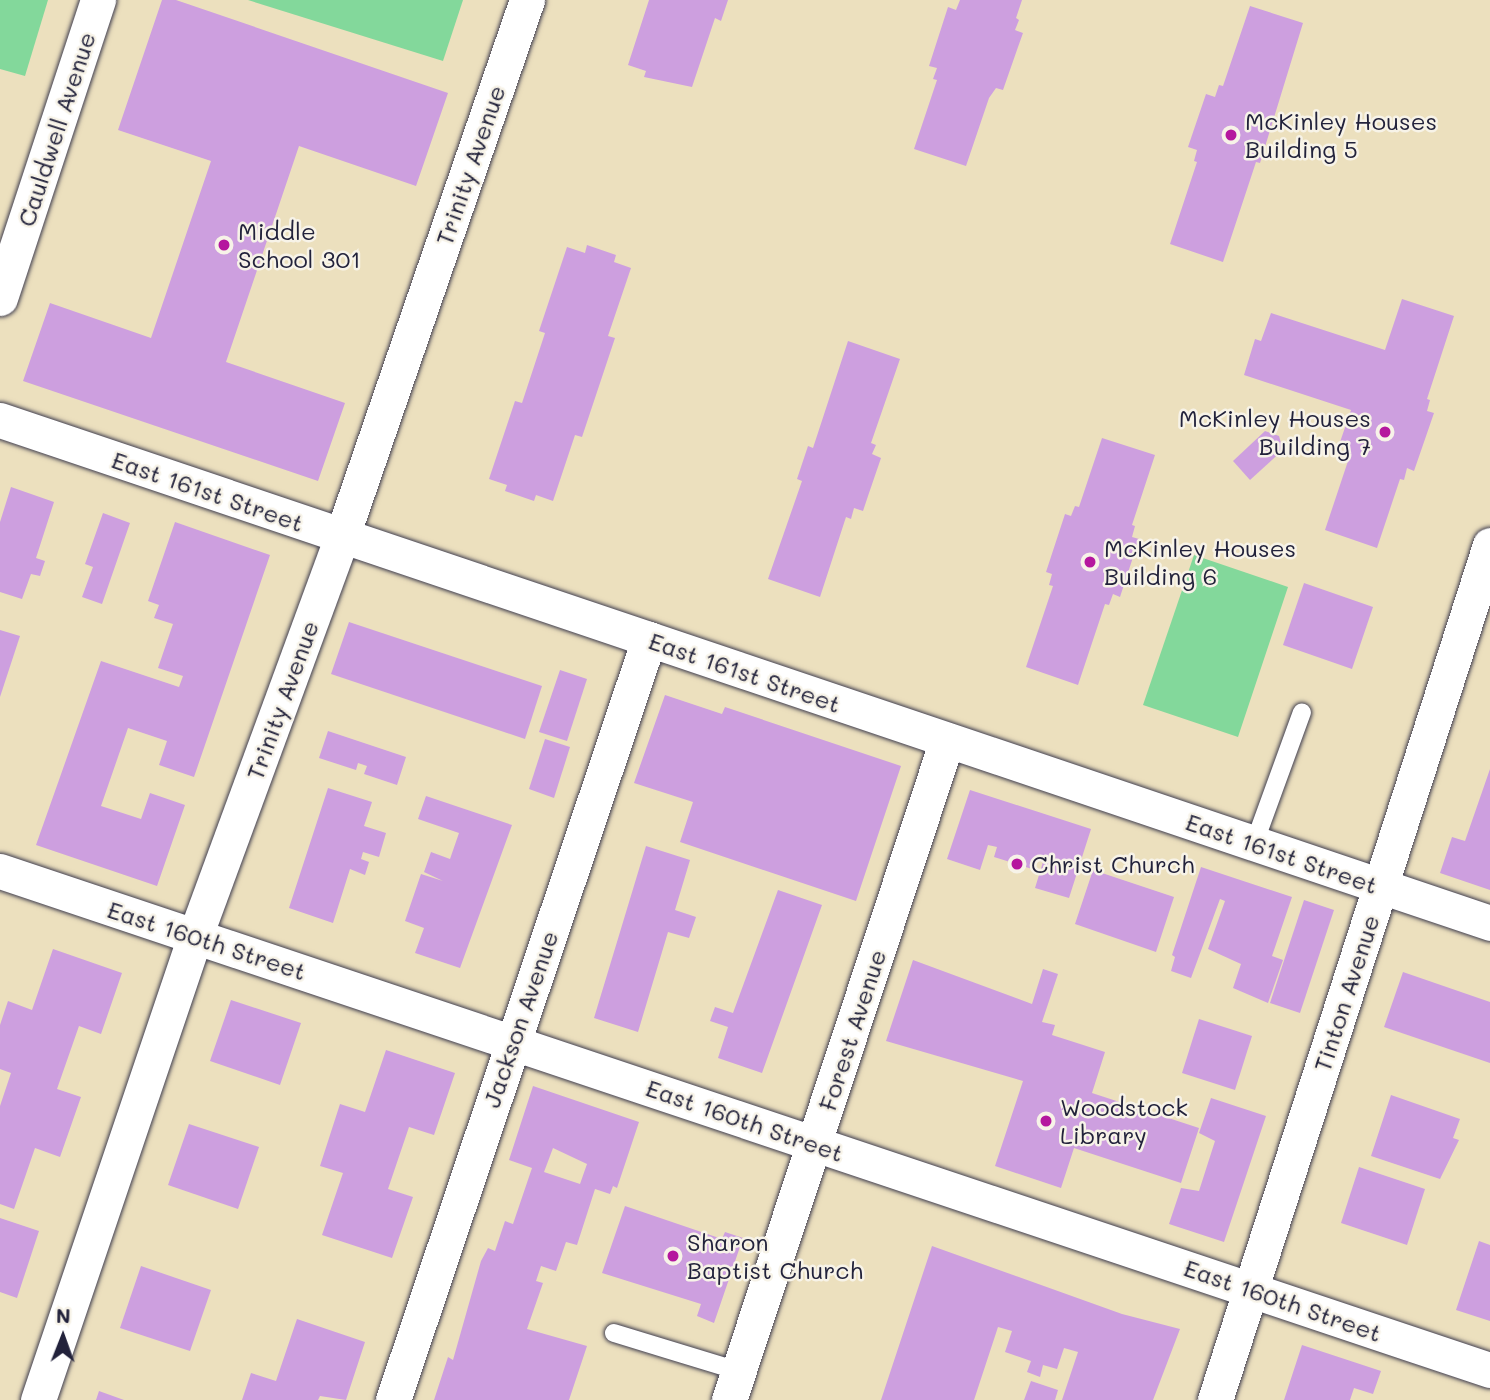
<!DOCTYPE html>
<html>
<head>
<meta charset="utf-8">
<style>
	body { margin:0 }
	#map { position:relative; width:1490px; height:1400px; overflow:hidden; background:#ece0be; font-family:Mali,sans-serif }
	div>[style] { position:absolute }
	.green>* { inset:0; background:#83d89b }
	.building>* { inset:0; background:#cd9fdf }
	.roads { filter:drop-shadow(0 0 2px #403e4f) drop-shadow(0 0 2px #403e4f) }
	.lane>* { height:18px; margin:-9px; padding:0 9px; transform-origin:9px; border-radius:9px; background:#fff }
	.street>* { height:35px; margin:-17.5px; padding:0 17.5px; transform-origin:17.5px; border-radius:17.5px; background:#fff }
	.dots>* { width:19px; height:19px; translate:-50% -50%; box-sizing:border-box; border:4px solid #f7f3e8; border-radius:50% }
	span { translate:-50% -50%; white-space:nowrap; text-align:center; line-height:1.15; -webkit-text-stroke:5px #f7f3e8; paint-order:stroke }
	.poi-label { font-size:24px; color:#22223b }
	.left { translate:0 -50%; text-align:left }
	.right { translate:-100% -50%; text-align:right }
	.street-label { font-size:24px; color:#22223b }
	.north { position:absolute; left:28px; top:1302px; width:70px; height:70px; -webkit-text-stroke:5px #f7f3e8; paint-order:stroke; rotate:1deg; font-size:19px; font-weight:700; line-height:28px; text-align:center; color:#22223b }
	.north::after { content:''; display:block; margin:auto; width:24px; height:32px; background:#22223b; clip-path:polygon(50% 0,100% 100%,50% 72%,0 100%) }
</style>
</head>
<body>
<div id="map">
	<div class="green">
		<div style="clip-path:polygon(0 0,48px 0,25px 76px,0 69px)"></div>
		<div style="clip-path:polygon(248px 0,463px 0,443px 61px)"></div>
		<div style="clip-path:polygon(1194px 555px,1288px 587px,1238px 737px,1143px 705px)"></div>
	</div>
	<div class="building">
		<div style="clip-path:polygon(162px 0,176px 0,448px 93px,416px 186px,299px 146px,226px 362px,345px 403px,318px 481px,23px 381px,50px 303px,151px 338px,211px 161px,118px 130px)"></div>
		<div style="clip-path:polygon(649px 0,728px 0,721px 21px,715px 18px,692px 87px,644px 77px,646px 71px,628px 65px)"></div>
		<div style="clip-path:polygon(960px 0,1022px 0,1016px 18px,1019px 20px,1015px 30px,1023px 33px,1018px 47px,1003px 90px,996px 88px,989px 98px,966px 166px,914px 149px,937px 80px,933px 79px,937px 68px,929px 66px,948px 7px,956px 10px)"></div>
		<div style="clip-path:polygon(1250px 6px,1303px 23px,1260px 163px,1256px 162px,1223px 262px,1170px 244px,1197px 162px,1194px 161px,1197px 150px,1188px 147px,1206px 94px,1215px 97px,1219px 85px,1223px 86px)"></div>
		<div style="clip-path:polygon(587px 245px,616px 255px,614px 262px,631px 268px,608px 336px,615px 338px,582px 437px,575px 435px,553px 501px,536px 495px,534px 501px,505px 491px,507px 485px,489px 479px,515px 401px,522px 403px,545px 333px,539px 331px,567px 247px,585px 253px)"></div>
		<div style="clip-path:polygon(1402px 299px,1454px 316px,1427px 399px,1430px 400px,1427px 411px,1434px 413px,1414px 471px,1407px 468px,1404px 480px,1400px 479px,1377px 548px,1325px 530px,1348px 461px,1343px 459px,1347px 448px,1339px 445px,1351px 410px,1244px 375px,1255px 339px,1261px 341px,1271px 313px,1385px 350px)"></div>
		<div style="clip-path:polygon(848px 341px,900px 359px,871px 443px,876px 445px,872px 454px,881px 458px,868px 496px,863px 511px,854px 508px,851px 519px,846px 517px,820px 597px,768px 579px,802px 481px,797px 479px,808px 446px,813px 448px)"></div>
		<div style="clip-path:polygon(1265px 431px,1279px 436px,1283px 450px,1250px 480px,1233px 461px)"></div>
		<div style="clip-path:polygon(1102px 438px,1155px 455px,1132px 525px,1135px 526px,1132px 537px,1139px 539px,1120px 597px,1113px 594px,1109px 605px,1105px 604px,1078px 685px,1026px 667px,1053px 586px,1049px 585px,1052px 574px,1046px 572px,1065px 514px,1071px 516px,1075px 506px,1079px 507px)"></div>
		<div style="clip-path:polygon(11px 487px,54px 502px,36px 558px,45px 561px,40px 576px,31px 574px,22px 599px,0 592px,0 522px)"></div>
		<div style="clip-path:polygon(103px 513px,130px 523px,102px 604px,82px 597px,93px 567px,85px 564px)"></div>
		<div style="clip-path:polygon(175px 522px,270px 555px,194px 777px,159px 765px,167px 741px,128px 728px,101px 806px,141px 819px,150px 793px,185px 805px,157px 886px,36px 845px,101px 661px,179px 687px,183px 676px,158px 668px,173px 624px,154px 618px,159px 605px,148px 601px)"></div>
		<div style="clip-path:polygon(1304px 583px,1373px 607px,1352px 669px,1283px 645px)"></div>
		<div style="clip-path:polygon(349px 622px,542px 686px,525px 739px,331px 674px)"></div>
		<div style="clip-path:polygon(0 630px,20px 636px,0 697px)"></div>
		<div style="clip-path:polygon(560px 670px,587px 679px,567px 741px,539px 732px)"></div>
		<div style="clip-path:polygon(665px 695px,722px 714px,725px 707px,901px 766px,856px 901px,680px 842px,693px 802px,634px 783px)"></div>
		<div style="clip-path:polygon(328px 731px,406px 757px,397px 785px,364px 774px,367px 766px,358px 763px,356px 770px,319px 758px)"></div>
		<div style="clip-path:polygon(545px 739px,570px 747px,554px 798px,529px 789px)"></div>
		<div style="clip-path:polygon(1490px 769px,1490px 890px,1440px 873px,1452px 837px,1465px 841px)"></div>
		<div style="clip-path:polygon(328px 788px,372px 802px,364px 826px,386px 833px,379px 857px,363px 852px,361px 859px,369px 862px,365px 875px,350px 869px,333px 923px,289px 908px)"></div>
		<div style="clip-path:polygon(970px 790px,1091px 829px,1069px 898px,1035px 888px,1043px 862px,1034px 859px,1032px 869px,994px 857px,997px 847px,988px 845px,980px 870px,947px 859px)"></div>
		<div style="clip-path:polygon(426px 796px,512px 825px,460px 968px,415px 953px,424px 928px,405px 921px,421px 874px,443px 881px,424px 872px,431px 852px,450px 859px,459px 833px,418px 819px)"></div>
		<div style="clip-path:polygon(646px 846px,690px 860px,675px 910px,696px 917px,689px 938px,668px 932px,638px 1032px,594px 1018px)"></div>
		<div style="clip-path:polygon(1201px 867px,1292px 897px,1272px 956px,1283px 960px,1268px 1003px,1233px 988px,1241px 964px,1208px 949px,1225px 901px,1220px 899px,1191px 978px,1171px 971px,1175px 957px,1172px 955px)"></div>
		<div style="clip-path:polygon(1093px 870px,1174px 897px,1156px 952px,1075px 924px)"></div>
		<div style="clip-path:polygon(778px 890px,822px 905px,762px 1073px,718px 1058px,728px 1027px,710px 1021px,715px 1007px,733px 1013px)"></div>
		<div style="clip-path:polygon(1304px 900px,1334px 910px,1300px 1013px,1270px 1003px)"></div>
		<div style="clip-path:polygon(53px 949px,122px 973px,101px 1034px,79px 1026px,57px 1089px,81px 1097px,60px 1157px,35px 1148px,14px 1209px,0 1204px,0 1106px,11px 1073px,0 1069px,0 1025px,8px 1001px,32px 1010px)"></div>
		<div style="clip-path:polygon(913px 960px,1032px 1004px,1043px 969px,1058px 974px,1042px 1022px,1055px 1025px,1052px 1035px,1105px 1052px,1092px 1093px,1199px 1128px,1181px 1183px,1074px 1148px,1061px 1188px,995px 1166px,1023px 1081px,886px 1041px)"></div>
		<div style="clip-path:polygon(1403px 972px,1490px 1002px,1490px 1063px,1384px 1027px)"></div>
		<div style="clip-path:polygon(231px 1000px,301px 1023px,280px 1085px,210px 1061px)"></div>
		<div style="clip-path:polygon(1199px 1019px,1252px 1036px,1235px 1090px,1182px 1073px)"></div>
		<div style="clip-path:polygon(386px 1050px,455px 1073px,434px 1135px,409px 1127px,388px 1189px,413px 1197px,392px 1258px,322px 1235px,343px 1173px,320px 1166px,340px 1104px,365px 1112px)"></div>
		<div style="clip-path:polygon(evenodd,533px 1086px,639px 1122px,617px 1188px,613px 1186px,610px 1194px,595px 1189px,577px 1245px,566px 1242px,556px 1271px,541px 1266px,536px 1281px,543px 1283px,527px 1329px,587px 1346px,569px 1400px,434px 1400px,448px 1357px,453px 1360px,481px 1261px,488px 1248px,495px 1251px,505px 1221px,513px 1224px,532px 1168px,509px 1160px,533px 1086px,553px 1148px,587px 1164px,580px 1184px,544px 1172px,553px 1148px)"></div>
		<div style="clip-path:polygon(1391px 1095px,1460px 1119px,1453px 1138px,1459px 1140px,1440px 1179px,1371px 1156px)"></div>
		<div style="clip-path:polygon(1211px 1098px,1266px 1116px,1224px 1242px,1169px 1224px,1181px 1188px,1199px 1191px,1215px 1141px,1199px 1133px)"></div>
		<div style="clip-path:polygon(189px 1124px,259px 1147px,238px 1209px,168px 1185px)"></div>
		<div style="clip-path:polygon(1359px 1167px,1425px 1189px,1407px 1245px,1341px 1223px)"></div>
		<div style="clip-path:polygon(625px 1206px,722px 1239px,725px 1232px,743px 1238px,714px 1323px,697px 1316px,701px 1304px,602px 1273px)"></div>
		<div style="clip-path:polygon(0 1218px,39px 1231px,17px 1298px,0 1292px)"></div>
		<div style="clip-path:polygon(1479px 1241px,1490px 1245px,1490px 1321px,1456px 1310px)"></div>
		<div style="clip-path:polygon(932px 1246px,1122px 1314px,1180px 1329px,1153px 1400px,1062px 1400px,1078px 1352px,1064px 1348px,1057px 1369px,1043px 1365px,1040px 1377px,1027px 1372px,1031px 1361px,1005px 1352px,1012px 1331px,998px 1327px,974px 1400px,881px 1400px)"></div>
		<div style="clip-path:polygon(141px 1266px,211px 1290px,190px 1351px,120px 1328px)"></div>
		<div style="clip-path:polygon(297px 1319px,365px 1342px,346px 1400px,320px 1396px,318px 1400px,242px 1400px,251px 1373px,276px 1381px)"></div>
		<div style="clip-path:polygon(1302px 1345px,1381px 1371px,1373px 1394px,1354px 1388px,1350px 1400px,1284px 1400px)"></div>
		<div style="clip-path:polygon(1031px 1381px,1058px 1390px,1055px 1400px,1024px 1400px)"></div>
		<div style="clip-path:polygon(99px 1391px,124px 1400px,96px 1400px)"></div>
	</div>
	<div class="roads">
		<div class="lane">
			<div style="left:1254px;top:844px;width:140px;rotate:-70deg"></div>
			<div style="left:614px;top:1333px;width:130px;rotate:17deg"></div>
		</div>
		<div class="street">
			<div style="left:0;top:298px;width:314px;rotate:-71.8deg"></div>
			<div style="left:0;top:420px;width:1573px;rotate:18.65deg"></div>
			<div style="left:0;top:871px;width:1571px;rotate:18.52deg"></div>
			<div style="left:38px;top:1400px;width:490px;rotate:-71.3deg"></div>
			<div style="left:195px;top:936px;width:426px;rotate:-69.8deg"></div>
			<div style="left:342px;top:536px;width:567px;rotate:-70.96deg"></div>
			<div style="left:393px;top:1400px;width:803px;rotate:-71.41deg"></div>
			<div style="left:729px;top:1400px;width:695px;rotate:-71.72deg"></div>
			<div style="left:1215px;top:1400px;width:898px;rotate:-72.17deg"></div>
		</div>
	</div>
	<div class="dots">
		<div style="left:1231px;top:135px;background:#b5179e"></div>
		<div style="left:224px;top:245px;background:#b5179e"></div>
		<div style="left:1385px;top:432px;background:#b5179e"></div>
		<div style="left:1090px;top:562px;background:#b5179e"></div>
		<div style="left:1017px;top:864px;background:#b5179e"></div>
		<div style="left:1046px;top:1121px;background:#b5179e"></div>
		<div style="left:673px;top:1256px;background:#b5179e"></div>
	</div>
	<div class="poi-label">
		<span class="left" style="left:1245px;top:135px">McKinley Houses<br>Building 5</span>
		<span class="left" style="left:238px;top:245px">Middle<br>School 301</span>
		<span class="right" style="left:1371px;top:432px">McKinley Houses<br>Building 7</span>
		<span class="left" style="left:1104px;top:562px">McKinley Houses<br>Building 6</span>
		<span class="left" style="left:1031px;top:864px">Christ Church</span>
		<span class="left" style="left:1060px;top:1121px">Woodstock<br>Library</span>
		<span class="left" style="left:687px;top:1256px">Sharon<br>Baptist Church</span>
	</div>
	<div class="street-label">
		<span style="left:56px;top:129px;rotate:-72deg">Cauldwell Avenue</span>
		<span style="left:470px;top:165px;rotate:-71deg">Trinity Avenue</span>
		<span style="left:208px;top:491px;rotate:19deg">East 161st Street</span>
		<span style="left:745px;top:672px;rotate:19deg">East 161st Street</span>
		<span style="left:282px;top:700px;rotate:-70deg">Trinity Avenue</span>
		<span style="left:1282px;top:853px;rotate:19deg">East 161st Street</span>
		<span style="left:207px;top:940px;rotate:18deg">East 160th Street</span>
		<span style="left:1346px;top:993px;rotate:-72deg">Tinton Avenue</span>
		<span style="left:520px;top:1019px;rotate:-71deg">Jackson Avenue</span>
		<span style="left:852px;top:1030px;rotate:-72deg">Forest Avenue</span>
		<span style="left:745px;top:1120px;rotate:19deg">East 160th Street</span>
		<span style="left:1283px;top:1300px;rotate:19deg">East 160th Street</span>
	</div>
	<div class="north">N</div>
</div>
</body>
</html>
